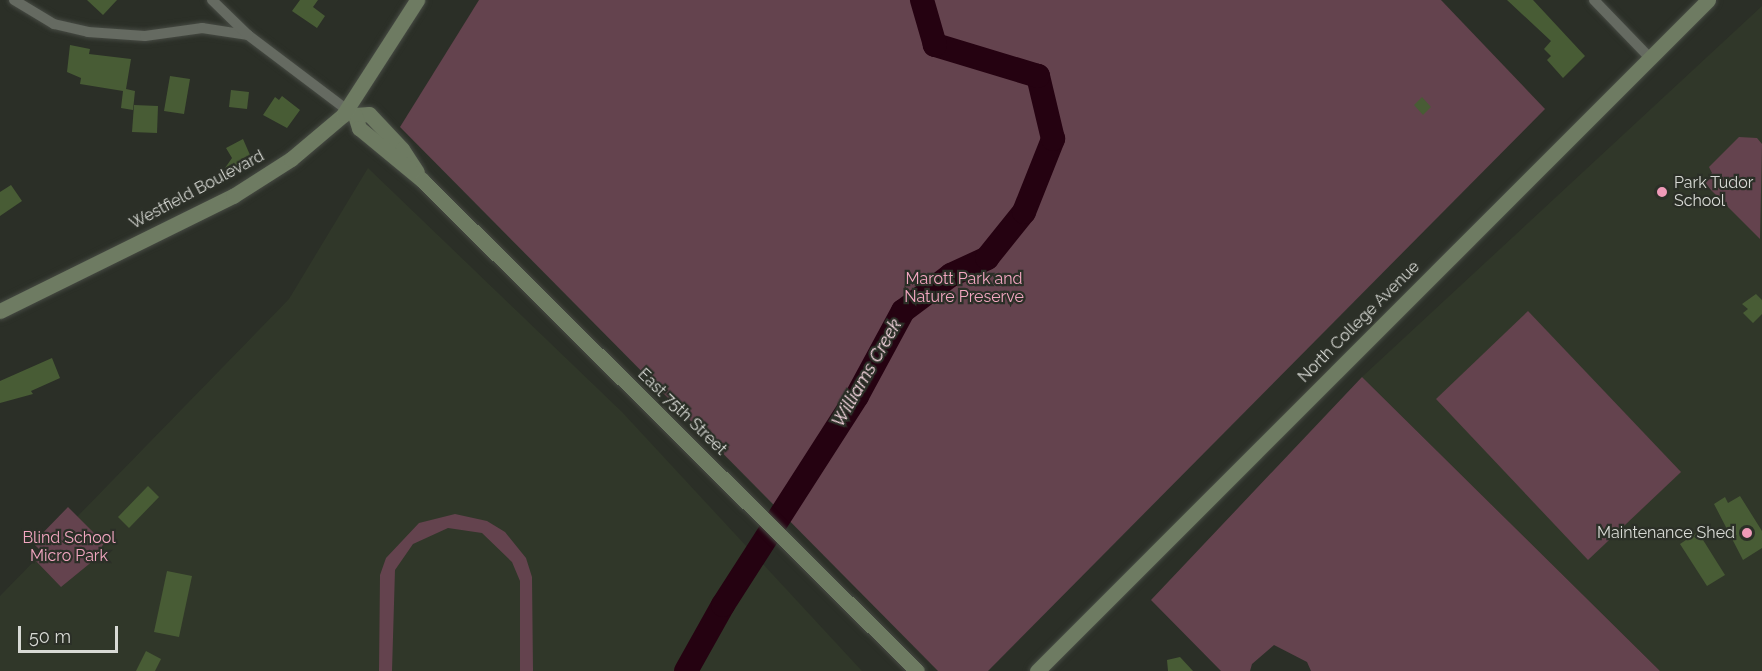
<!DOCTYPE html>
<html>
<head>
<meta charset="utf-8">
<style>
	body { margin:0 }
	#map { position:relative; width:1762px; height:671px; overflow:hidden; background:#2b2f27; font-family:Raleway,sans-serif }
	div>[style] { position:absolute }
	.built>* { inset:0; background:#303729 }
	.green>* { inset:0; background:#64434e }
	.river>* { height:24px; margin:-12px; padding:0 12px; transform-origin:12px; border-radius:12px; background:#250211 }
	.building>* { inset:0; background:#485c35 }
	.roads { filter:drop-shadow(0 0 2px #464a43) drop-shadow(0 0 2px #464a43) }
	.street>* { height:10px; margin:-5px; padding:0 5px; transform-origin:5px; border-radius:5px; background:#656a61 }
	.secondary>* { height:15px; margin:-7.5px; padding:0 7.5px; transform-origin:7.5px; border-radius:7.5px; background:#6e7b62 }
	.dots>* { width:16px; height:16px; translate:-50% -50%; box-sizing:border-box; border:3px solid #2b2f27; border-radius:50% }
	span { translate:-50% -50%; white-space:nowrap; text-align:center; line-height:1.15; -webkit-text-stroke:4.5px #2b2f27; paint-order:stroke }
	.poi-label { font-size:16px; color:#d8dad5 }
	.left { translate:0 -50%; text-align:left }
	.right { translate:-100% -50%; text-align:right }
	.street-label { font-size:16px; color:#d8dad5 }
	.park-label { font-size:16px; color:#f3a7c1 }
	.water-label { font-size:18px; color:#fadae4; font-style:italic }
	.scale { position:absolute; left:18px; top:626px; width:100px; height:27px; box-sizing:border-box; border:3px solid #d8dad5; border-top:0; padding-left:8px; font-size:18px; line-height:21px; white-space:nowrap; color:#d8dad5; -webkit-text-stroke:4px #2b2f27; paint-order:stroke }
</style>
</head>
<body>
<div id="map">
	<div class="built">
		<div style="clip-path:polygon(1762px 6px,1762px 671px,1660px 671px,1362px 377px)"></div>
		<div style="clip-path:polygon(368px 168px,622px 412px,862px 671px,0 671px,0 596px,289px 299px)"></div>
	</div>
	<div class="green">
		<div style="clip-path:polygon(479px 0,1441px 0,1545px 109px,988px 671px,938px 671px,400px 127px)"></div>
		<div style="clip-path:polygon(1739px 137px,1757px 138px,1762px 144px,1760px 239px,1703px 182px,1712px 173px,1709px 167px)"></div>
		<div style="clip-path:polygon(1528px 311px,1681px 472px,1588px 560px,1436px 399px)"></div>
		<div style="clip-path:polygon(1362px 377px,1660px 671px,1311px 671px,1307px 662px,1274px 645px,1252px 664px,1250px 671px,1221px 671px,1151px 600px)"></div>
		<div style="clip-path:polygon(68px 507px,104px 543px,94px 560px,61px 587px,35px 560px,42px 552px,33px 543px)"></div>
		<div style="clip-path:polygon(455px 514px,487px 521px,505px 532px,526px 558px,532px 577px,533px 671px,520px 671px,520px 581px,512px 562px,482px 533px,448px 528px,413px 544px,395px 570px,392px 671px,379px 671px,380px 575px,386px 558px,419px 523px)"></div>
	</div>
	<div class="river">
		<div style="left:686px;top:671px;width:76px;rotate:-60.7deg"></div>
		<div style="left:723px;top:605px;width:248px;rotate:-57.3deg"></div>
		<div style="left:857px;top:396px;width:97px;rotate:-61.6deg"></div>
		<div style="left:903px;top:311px;width:60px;rotate:-36.9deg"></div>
		<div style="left:951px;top:275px;width:40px;rotate:-25deg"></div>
		<div style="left:987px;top:258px;width:59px;rotate:-51.2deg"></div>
		<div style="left:1024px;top:212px;width:79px;rotate:-68.3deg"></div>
		<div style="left:1053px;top:139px;width:65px;rotate:-103.4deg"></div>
		<div style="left:1038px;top:76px;width:108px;rotate:-163.2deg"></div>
		<div style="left:935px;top:45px;width:47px;rotate:-106.1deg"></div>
	</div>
	<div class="building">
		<div style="clip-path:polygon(87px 0,117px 0,103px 15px)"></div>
		<div style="clip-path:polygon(300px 0,318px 0,313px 7px,325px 16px,317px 28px,292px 11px)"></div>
		<div style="clip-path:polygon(1507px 0,1533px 0,1585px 56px,1563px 78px,1547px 60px,1551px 56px,1544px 49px,1551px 41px)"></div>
		<div style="clip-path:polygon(70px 45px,90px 49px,89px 54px,131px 59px,126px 89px,135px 91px,133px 110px,121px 108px,123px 91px,80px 84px,81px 78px,67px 72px)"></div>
		<div style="clip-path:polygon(170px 76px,190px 79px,184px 114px,164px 111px)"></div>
		<div style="clip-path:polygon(231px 90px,249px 92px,247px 109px,229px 107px)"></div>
		<div style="clip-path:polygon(282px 96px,300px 110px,287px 128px,263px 115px,275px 97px,279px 100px)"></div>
		<div style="clip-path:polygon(1422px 97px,1431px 107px,1423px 115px,1414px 105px)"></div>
		<div style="clip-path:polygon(134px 105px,158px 106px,157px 133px,132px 132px)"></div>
		<div style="clip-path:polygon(243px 139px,250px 155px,241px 159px,239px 172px,234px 163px,225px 168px,232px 158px,226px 148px)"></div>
		<div style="clip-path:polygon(11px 185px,22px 201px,0 216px,0 192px)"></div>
		<div style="clip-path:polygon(1756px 294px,1762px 300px,1762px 314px,1753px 323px,1743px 313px,1748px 309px,1742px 304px)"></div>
		<div style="clip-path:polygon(52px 358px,60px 378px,31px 391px,33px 394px,0 403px,0 381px)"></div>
		<div style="clip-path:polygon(148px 486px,159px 497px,129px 528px,118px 517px)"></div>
		<div style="clip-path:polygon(1740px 496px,1762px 531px,1762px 548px,1743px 560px,1714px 504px,1725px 497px,1728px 503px)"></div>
		<div style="clip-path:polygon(1698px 532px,1725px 575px,1707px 586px,1680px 544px)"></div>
		<div style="clip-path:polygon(167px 571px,192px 576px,179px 637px,154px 632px)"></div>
		<div style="clip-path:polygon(146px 651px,161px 659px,155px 671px,136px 671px)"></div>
		<div style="clip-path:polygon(1180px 657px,1193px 671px,1168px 671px,1167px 660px)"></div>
	</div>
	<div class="roads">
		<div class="street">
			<div style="left:14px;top:0;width:47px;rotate:31deg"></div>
			<div style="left:54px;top:24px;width:35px;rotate:13deg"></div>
			<div style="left:88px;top:32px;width:57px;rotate:4deg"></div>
			<div style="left:145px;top:36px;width:58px;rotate:-8deg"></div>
			<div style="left:202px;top:28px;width:47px;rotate:8.7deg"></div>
			<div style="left:248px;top:35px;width:124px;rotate:37.1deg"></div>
			<div style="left:212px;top:0;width:50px;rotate:44.2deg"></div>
			<div style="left:1594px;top:0;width:82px;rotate:46deg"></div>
		</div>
		<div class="secondary">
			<div style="left:347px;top:110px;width:9px;rotate:32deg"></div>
			<div style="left:355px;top:115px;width:14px;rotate:-4deg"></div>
			<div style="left:369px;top:114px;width:48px;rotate:46.7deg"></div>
			<div style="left:402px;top:149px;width:27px;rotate:57deg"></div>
			<div style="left:355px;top:115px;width:14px;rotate:73deg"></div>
			<div style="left:359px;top:128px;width:82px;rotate:39.5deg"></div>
			<div style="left:422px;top:180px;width:697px;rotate:44.77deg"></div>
			<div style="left:0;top:311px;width:260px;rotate:-26.3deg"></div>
			<div style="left:233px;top:196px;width:69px;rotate:-32.5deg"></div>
			<div style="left:291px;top:159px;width:68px;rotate:-40.2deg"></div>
			<div style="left:343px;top:115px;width:137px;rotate:-57.2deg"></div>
			<div style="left:1037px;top:671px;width:949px;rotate:-45deg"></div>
		</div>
	</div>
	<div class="dots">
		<div style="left:1662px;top:192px;background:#ef9ab8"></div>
		<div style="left:1747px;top:533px;background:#ef9ab8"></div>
	</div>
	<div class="poi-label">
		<span class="left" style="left:1674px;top:192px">Park Tudor<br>School</span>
		<span class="right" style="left:1735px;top:533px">Maintenance Shed</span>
	</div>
	<div class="street-label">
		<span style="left:197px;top:190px;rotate:-28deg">Westfield Boulevard</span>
		<span style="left:1359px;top:322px;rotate:-45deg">North College Avenue</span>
		<span style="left:682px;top:412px;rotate:44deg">East 75th Street</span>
	</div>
	<div class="park-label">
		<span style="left:964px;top:288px">Marott Park and<br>Nature Preserve</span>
		<span style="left:69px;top:547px">Blind School<br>Micro Park</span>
	</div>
	<div class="water-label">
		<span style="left:867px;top:373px;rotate:-60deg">Williams Creek</span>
	</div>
	<div class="scale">50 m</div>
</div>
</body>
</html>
